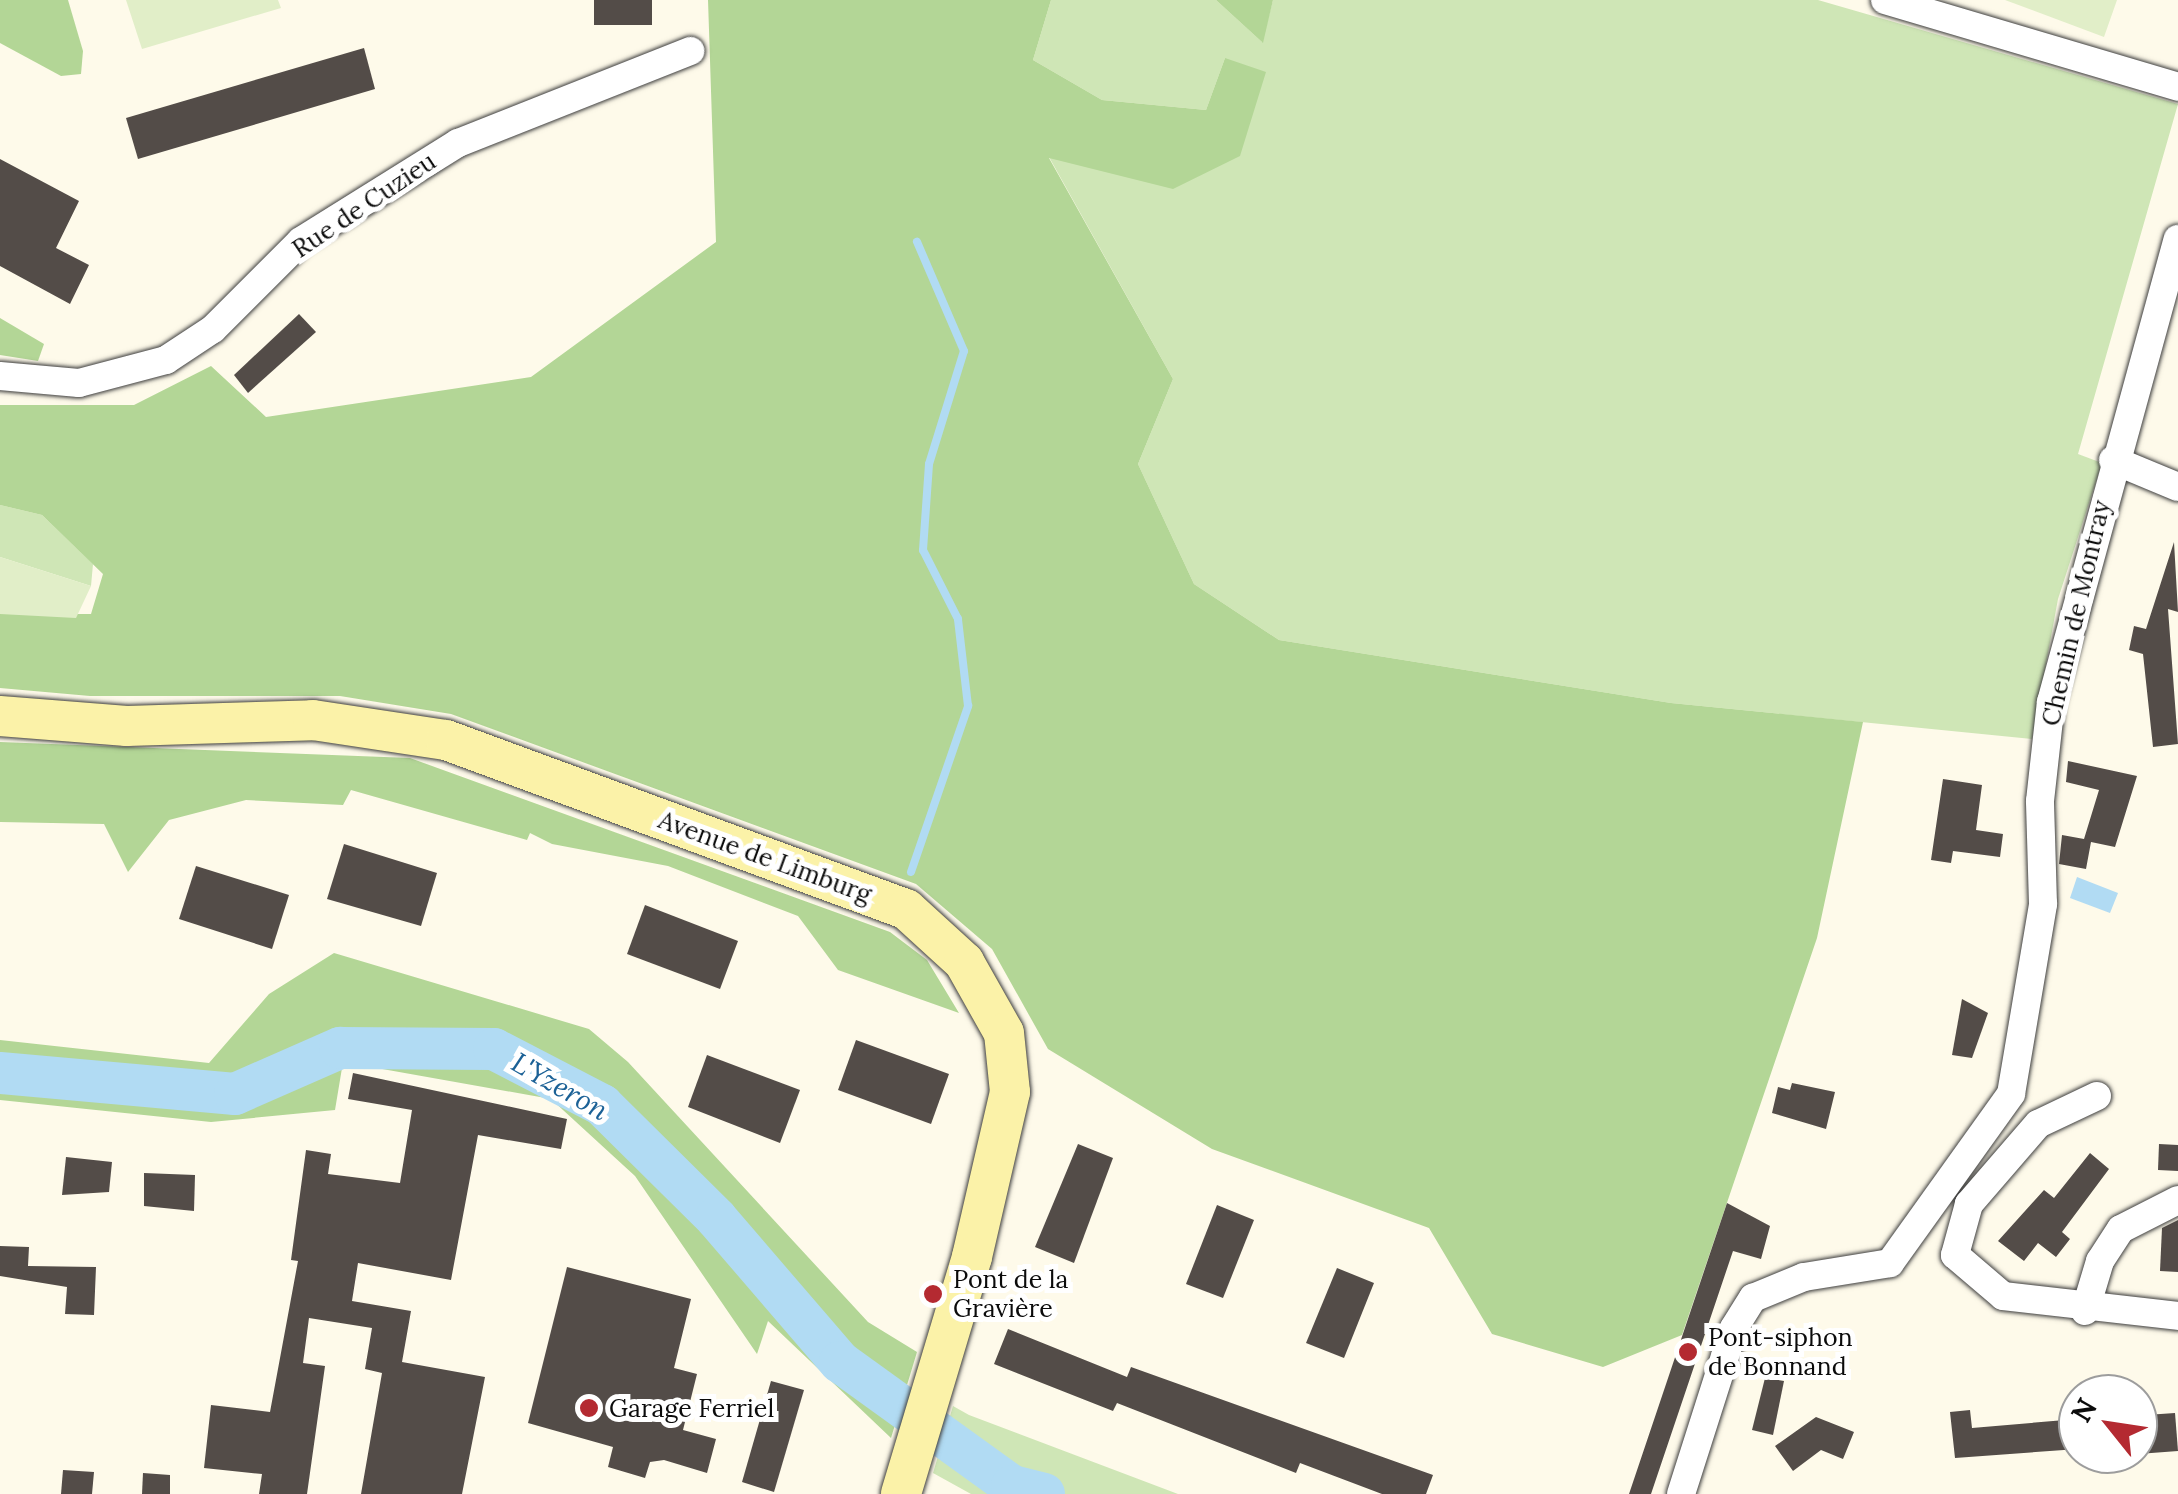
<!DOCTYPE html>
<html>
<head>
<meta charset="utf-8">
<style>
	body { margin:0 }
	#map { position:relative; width:2178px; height:1494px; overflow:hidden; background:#fefaea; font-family:Lora,serif }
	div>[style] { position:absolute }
	.green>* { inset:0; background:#cfe6b6 }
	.forest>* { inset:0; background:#b3d696 }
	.pitch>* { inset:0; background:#e1eec8 }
	.water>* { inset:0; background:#b1dbf3 }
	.stream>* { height:8px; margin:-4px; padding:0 4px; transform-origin:4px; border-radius:4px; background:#b1dbf3 }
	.river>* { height:42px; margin:-21px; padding:0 21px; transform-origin:21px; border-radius:21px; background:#b1dbf3 }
	.building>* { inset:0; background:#534c48 }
	.roads { filter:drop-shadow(0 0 2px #3e3e3e) drop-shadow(0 0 2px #3e3e3e) }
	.street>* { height:28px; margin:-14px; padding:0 14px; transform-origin:14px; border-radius:14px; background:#fff }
	.secondary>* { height:40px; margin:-20px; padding:0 20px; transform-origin:20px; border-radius:20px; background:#fbf2a8 }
	.dots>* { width:28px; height:28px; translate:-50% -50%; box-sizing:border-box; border:5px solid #fff; border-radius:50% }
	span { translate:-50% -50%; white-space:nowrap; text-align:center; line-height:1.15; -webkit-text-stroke:10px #fff; paint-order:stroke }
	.street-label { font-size:25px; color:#0b0b0b }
	.poi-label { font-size:25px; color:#0b0b0b }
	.left { translate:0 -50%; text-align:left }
	.water-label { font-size:28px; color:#1b6196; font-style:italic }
	.north { position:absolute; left:2058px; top:1374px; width:100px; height:100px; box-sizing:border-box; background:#fff; border:2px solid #9d9d9d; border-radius:50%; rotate:300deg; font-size:28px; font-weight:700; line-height:40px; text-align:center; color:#0b0b0b }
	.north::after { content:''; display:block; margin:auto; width:35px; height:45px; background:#b42a31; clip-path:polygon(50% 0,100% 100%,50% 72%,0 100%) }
</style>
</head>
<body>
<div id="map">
	<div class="green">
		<div style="clip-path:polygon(1051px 0,1216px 0,1262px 42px,1273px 0,1818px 0,2178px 104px,2078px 454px,2102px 463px,2058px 599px,2032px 739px,1671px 703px,1279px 640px,1194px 584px,1138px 464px,1173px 379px,1049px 157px,1240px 156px,1225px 58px,1206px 110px,1102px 100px,1033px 60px)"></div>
		<div style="clip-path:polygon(0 505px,42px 515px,93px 564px,91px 586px,0 557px)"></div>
		<div style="clip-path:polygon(953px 1406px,969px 1415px,1178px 1494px,971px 1494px,933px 1473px)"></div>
	</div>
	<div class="forest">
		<div style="clip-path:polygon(0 0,68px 0,83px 51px,81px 74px,61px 76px,0 43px)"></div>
		<div style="clip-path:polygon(708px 0,1051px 0,1033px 60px,1102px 100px,1206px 110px,1225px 58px,1266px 72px,1240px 156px,1173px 189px,1049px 158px,1173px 379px,1138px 464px,1194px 584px,1279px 640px,1671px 703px,1863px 722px,1817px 938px,1682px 1335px,1603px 1367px,1492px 1334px,1429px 1228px,1212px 1149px,1048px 1049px,992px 949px,916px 884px,451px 714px,340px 696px,90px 696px,0 688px,0 614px,91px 614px,103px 574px,42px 515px,0 505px,0 405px,134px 405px,211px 366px,266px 417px,531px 377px,716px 242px)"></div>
		<div style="clip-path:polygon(1216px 0,1273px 0,1263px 43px)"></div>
		<div style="clip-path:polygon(0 318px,44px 344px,38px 361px,0 355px)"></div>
		<div style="clip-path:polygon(0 742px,410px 758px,890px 932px,927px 960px,959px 1013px,838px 970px,798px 916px,668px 866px,552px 844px,530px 833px,527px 840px,351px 790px,343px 805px,246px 800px,169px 820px,128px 872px,104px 824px,0 822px)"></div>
		<div style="clip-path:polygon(334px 953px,589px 1029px,628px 1062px,868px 1322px,917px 1352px,891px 1438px,768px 1321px,757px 1354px,635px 1176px,551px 1099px,343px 1062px,335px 1110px,211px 1122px,0 1100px,0 1040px,209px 1063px,269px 994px)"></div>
	</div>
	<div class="pitch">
		<div style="clip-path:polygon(126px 0,278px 0,281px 8px,142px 49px)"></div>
		<div style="clip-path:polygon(2005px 0,2117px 0,2104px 37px)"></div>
		<div style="clip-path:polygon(0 557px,91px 586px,76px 618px,0 614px)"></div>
	</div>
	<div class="water">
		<div style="clip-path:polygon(2077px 877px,2118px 893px,2110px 913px,2070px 898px)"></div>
	</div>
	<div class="stream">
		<div style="left:911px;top:872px;width:176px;rotate:-71deg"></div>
		<div style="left:968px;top:706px;width:88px;rotate:-96.6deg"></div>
		<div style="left:958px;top:619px;width:77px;rotate:-116.9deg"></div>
		<div style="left:923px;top:550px;width:86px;rotate:-86deg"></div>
		<div style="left:929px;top:464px;width:118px;rotate:-72.8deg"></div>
		<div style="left:964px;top:351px;width:119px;rotate:-113.3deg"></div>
	</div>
	<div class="river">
		<div style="left:0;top:1073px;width:236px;rotate:5.1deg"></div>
		<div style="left:235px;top:1094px;width:115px;rotate:-23.7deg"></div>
		<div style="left:340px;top:1048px;width:154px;rotate:0.4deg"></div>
		<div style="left:494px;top:1049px;width:122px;rotate:27.4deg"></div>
		<div style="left:602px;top:1105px;width:161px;rotate:44.7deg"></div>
		<div style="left:716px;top:1218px;width:190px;rotate:49.3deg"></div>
		<div style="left:840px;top:1362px;width:212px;rotate:35.8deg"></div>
		<div style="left:1012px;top:1486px;width:33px;rotate:14deg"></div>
	</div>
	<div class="building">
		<div style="clip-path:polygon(594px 0,652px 0,652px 25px,594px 25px)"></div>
		<div style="clip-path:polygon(364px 48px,375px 89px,138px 159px,126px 118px)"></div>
		<div style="clip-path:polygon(0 159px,79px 201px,56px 248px,89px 265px,70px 304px,0 266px)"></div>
		<div style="clip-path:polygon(299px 314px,316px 332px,248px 393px,234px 375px)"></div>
		<div style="clip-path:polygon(2174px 542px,2178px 612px,2168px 609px,2178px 744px,2153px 747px,2143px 654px,2129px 650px,2134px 626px,2146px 629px)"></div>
		<div style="clip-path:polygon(2068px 761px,2137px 776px,2115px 847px,2091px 842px,2086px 869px,2059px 864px,2062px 835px,2084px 839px,2099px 790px,2066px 782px)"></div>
		<div style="clip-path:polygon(1943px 779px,1982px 785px,1976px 830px,2003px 834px,2000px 857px,1953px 851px,1951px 863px,1931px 860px)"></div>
		<div style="clip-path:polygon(344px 844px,437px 873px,421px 926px,327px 899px)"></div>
		<div style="clip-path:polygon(196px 866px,289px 895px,272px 949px,179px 919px)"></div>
		<div style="clip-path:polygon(645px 905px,738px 941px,720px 989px,627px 954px)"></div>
		<div style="clip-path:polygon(1962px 999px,1988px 1013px,1972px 1058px,1952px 1055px)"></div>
		<div style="clip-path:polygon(856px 1040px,949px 1074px,931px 1124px,838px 1090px)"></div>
		<div style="clip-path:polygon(707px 1055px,800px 1090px,780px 1143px,688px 1107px)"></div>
		<div style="clip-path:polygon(353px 1073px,567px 1119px,561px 1149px,478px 1135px,451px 1280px,358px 1263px,352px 1301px,411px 1311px,402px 1362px,485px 1377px,462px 1494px,361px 1494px,382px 1373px,365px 1369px,372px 1328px,309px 1318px,303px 1363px,325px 1366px,307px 1494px,259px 1494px,262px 1474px,204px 1468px,211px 1405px,270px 1412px,298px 1261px,291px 1260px,306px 1150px,331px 1154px,328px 1174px,400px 1183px,412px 1110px,348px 1099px)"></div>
		<div style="clip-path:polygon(1792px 1083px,1835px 1092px,1826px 1129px,1772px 1113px,1778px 1087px,1790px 1090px)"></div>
		<div style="clip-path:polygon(1078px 1144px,1113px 1158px,1074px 1263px,1035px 1247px)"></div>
		<div style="clip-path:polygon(2159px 1144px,2178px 1145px,2178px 1171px,2158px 1170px)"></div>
		<div style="clip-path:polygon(2090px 1153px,2109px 1169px,2062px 1232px,2070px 1239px,2056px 1257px,2038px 1243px,2024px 1261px,1998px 1241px,2044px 1190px,2054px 1198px)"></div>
		<div style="clip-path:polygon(66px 1157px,112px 1162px,109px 1192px,62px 1195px)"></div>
		<div style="clip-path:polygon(144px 1173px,195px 1175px,194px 1211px,144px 1206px)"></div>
		<div style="clip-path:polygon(1727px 1203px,1770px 1226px,1761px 1259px,1733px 1251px,1651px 1494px,1629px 1494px)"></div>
		<div style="clip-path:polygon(1217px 1205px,1254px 1220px,1223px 1298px,1186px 1284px)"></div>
		<div style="clip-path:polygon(2178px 1220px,2178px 1272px,2160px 1271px,2162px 1228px)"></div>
		<div style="clip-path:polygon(0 1246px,29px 1247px,28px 1266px,96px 1267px,94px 1315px,65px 1314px,67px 1287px,0 1276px)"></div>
		<div style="clip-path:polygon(567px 1267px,691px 1299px,674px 1368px,697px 1374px,683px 1430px,716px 1439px,707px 1473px,664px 1460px,650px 1462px,645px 1478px,608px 1467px,613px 1447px,528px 1423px)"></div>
		<div style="clip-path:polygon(1337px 1268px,1374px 1283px,1344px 1358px,1306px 1343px)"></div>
		<div style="clip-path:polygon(1008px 1329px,1127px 1377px,1131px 1367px,1433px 1475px,1426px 1494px,1382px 1494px,1300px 1463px,1296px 1473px,1117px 1403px,1113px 1411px,994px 1364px)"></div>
		<div style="clip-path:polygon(1765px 1378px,1784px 1381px,1773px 1435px,1752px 1430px)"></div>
		<div style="clip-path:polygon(771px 1381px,804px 1390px,774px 1492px,742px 1482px)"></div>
		<div style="clip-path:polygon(1970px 1410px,1972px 1428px,2077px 1419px,2078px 1449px,1955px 1458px,1950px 1412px)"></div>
		<div style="clip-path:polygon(2175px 1413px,2178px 1451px,2138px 1454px,2146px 1415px)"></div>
		<div style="clip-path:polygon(1816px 1417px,1854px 1432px,1843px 1459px,1821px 1450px,1793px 1471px,1775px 1446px)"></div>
		<div style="clip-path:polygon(63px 1470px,94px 1472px,92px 1494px,61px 1494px)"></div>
		<div style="clip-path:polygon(143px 1473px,170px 1475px,170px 1494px,142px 1494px)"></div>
	</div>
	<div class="roads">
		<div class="street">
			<div style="left:1885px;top:0;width:306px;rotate:16.5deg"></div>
			<div style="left:0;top:376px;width:79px;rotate:5.1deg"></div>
			<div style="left:79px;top:383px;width:90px;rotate:-14.8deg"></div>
			<div style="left:166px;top:360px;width:56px;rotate:-33.4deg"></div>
			<div style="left:213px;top:329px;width:124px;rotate:-45deg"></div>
			<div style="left:301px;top:241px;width:185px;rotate:-32deg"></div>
			<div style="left:458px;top:143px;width:250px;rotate:-21.6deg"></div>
			<div style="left:2113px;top:460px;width:70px;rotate:22.6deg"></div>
			<div style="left:2097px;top:1096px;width:65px;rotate:154.6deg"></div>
			<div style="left:2038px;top:1124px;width:106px;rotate:130.8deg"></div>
			<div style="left:1969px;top:1204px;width:53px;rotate:105.4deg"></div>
			<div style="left:1955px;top:1255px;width:63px;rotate:40.5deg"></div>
			<div style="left:2003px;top:1296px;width:176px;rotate:6.5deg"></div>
			<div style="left:2085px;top:1311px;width:52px;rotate:-73.3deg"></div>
			<div style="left:2100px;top:1261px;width:38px;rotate:-57deg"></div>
			<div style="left:2121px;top:1229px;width:64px;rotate:-27deg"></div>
			<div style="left:1681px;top:1494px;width:174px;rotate:-72.3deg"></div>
			<div style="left:1734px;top:1328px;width:36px;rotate:-58deg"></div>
			<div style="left:1753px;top:1298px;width:55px;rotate:-22.4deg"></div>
			<div style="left:1804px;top:1277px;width:87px;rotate:-9.2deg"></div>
			<div style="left:1890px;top:1263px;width:208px;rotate:-54.4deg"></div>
			<div style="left:2011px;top:1094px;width:193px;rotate:-80.4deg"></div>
			<div style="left:2043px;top:904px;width:103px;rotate:-91.7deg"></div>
			<div style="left:2040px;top:801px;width:100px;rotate:-83.7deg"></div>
			<div style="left:2051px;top:702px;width:480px;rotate:-74.7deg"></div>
		</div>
		<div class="secondary">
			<div style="left:0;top:716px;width:127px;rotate:4.5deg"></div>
			<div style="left:127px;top:726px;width:186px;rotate:-1.8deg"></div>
			<div style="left:313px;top:720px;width:134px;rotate:8.6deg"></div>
			<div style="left:446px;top:740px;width:490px;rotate:20.2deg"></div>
			<div style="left:906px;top:909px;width:79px;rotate:42.4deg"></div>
			<div style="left:964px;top:962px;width:81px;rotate:60.6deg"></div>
			<div style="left:1004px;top:1033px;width:59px;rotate:84.2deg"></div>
			<div style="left:1010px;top:1092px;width:169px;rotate:103deg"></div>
			<div style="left:972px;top:1257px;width:247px;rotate:106.7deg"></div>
		</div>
	</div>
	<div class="dots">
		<div style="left:933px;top:1294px;background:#b42a31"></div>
		<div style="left:1688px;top:1352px;background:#b42a31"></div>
		<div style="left:589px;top:1408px;background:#b42a31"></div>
	</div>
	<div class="street-label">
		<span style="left:364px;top:205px;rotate:-34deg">Rue de Cuzieu</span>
		<span style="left:2076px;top:613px;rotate:-77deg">Chemin de Montray</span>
		<span style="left:765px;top:857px;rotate:20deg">Avenue de Limburg</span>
	</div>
	<div class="poi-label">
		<span class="left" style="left:953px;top:1294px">Pont de la<br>Gravière</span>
		<span class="left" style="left:1708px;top:1352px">Pont-siphon<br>de Bonnand</span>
		<span class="left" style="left:609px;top:1408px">Garage Ferriel</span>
	</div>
	<div class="water-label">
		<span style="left:560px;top:1086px;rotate:30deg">L'Yzeron</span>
	</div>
	<div class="north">N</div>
</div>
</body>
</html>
